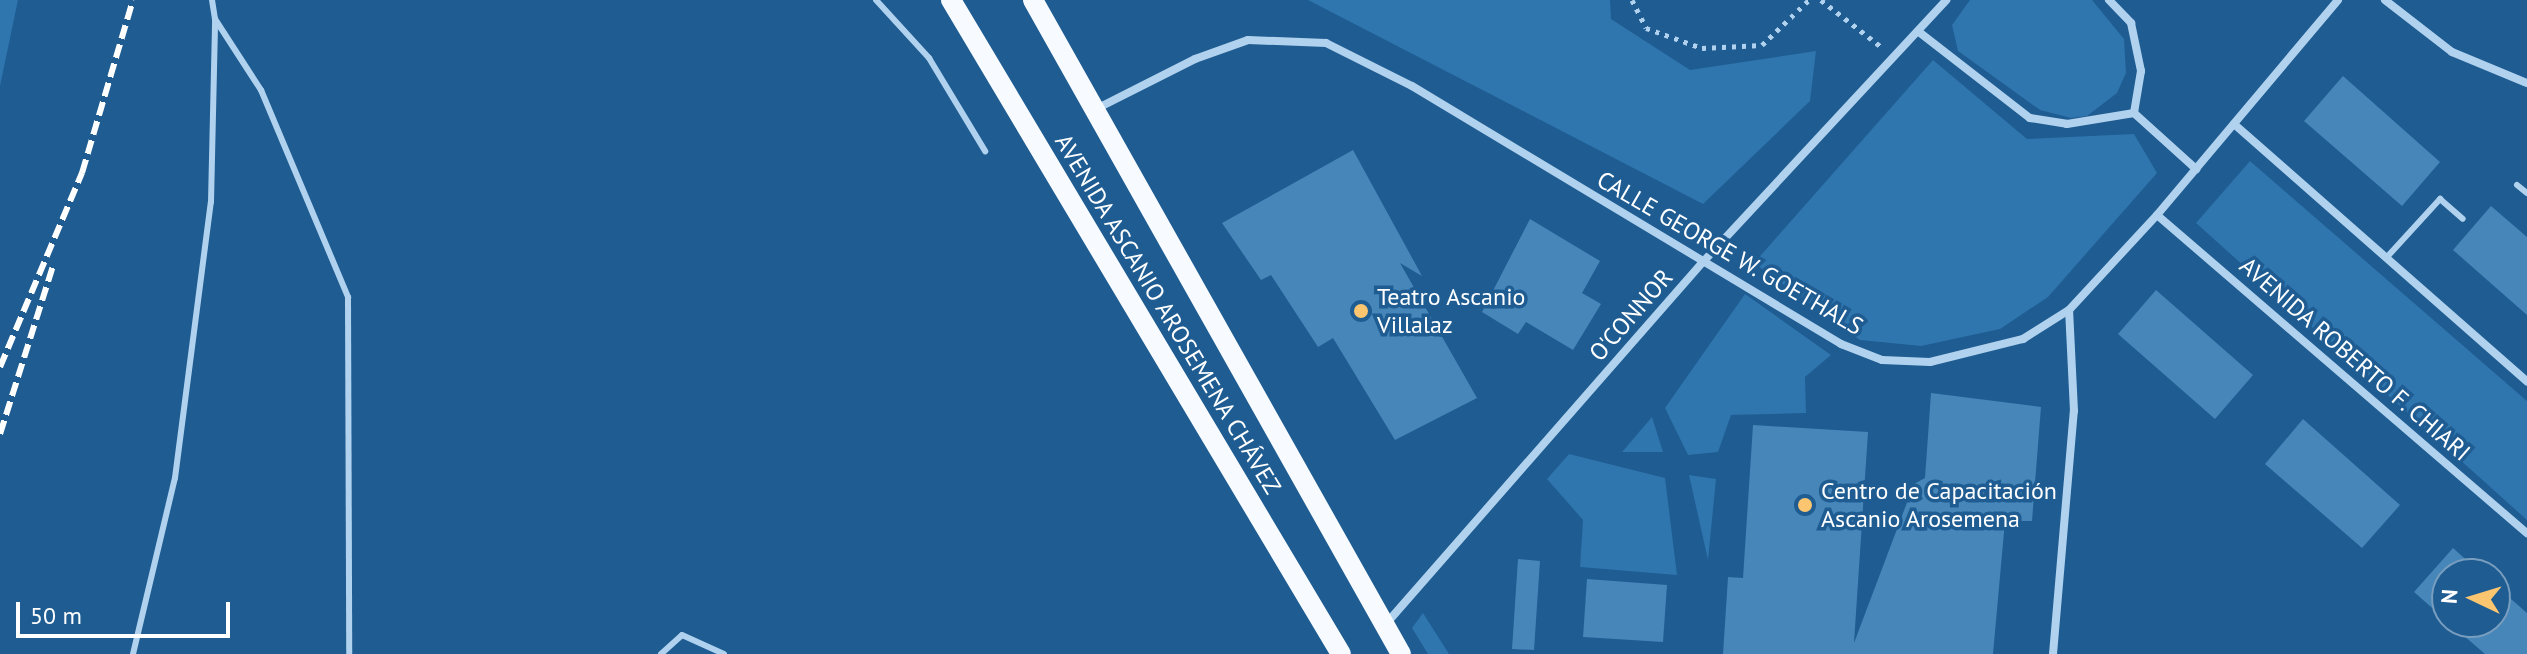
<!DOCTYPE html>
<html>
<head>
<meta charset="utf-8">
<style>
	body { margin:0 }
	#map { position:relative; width:2527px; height:654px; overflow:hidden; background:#1e5c92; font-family:"PT Sans",sans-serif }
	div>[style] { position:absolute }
	.green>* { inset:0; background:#2f75ae }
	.building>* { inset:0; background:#4786b9 }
	.path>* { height:5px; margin-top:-2.5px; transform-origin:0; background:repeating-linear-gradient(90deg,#b0d2ee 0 4px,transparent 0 10px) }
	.lane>* { height:6px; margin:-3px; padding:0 3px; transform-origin:3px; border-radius:3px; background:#b0d2ee }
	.street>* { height:8px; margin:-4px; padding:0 4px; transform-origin:4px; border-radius:4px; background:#b0d2ee }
	.primary>* { height:20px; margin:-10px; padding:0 10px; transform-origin:10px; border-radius:10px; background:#f7fbff }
	.rail>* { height:6px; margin-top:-3px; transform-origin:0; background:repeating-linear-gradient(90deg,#fff 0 14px,transparent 0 20px) }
	.dots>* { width:22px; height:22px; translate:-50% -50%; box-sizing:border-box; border:4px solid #1e5c92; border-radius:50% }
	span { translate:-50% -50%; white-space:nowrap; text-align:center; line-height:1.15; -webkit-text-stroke:7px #1e5c92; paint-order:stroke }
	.street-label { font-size:24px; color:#fff }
	.poi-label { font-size:24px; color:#fff }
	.left { translate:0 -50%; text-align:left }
	.north { position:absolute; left:2431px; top:558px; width:80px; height:80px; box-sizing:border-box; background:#1e5c92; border:2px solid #789dbe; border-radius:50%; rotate:274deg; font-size:22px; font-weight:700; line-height:32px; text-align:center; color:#fff }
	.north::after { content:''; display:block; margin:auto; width:28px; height:36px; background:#fcc670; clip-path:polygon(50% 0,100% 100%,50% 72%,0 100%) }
	.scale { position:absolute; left:16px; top:602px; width:214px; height:36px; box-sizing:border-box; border:4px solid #fff; border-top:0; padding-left:10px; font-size:24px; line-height:28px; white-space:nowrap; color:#fff; -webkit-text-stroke:6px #1e5c92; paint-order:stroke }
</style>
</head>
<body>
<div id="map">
	<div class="green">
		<div style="clip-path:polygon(0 0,18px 0,0 86px)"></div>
		<div style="clip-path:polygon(1308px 0,1610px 0,1611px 19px,1690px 70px,1816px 51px,1810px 101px,1703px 204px)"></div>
		<div style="clip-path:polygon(1970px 0,2092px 0,2124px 39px,2126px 73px,2117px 93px,2087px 116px,2071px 118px,2040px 110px,1958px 51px,1952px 25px)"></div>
		<div style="clip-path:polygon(1933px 60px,2027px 139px,2134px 134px,2157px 173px,2048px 297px,2000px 329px,1921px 346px,1860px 340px,1754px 263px)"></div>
		<div style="clip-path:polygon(2250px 161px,2527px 401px,2527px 520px,2196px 223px)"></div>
		<div style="clip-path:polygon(1745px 294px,1831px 355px,1805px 377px,1806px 413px,1731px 415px,1718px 452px,1688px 455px,1665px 408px)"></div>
		<div style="clip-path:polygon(1652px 417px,1663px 452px,1622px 452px)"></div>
		<div style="clip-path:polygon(1569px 454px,1665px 478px,1677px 575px,1580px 567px,1583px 520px,1547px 479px)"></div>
		<div style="clip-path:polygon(1689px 475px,1716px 479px,1708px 560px)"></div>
		<div style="clip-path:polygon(1423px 613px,1449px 654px,1428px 654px,1412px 628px)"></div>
	</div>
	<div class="building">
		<div style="clip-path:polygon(2343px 76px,2440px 162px,2402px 206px,2304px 121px)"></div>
		<div style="clip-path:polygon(1353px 150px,1422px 276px,1400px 263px,1477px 398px,1395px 440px,1333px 338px,1318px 347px,1271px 275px,1261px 280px,1222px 223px)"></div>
		<div style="clip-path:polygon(2491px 206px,2527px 237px,2527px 315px,2453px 250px)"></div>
		<div style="clip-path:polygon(1530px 219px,1600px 261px,1582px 293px,1601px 304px,1573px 350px,1526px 322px,1518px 334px,1482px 312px)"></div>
		<div style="clip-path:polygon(2156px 290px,2253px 375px,2215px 419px,2118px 334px)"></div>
		<div style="clip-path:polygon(1931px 393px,2041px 407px,2032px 521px,2005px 521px,1993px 654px,1723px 654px,1728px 577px,1743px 578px,1753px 425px,1868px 432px,1854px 643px,1914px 484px,1925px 478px)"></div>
		<div style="clip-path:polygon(2303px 419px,2400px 505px,2362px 548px,2265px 464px)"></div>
		<div style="clip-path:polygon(2453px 548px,2482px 574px,2447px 574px,2447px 621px,2414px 592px)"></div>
		<div style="clip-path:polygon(1518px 559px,1540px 561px,1534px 650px,1512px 649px)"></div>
		<div style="clip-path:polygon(1587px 579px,1667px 585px,1663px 642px,1583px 637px)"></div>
		<div style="clip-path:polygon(2495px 585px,2527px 613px,2527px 654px,2485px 654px,2448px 622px,2495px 622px)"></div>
	</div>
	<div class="path">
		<div style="left:1632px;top:0;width:31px;rotate:63deg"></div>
		<div style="left:1646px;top:28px;width:59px;rotate:19.7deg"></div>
		<div style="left:1702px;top:48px;width:60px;rotate:-2.9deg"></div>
		<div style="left:1762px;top:45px;width:65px;rotate:-43.8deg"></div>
		<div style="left:1821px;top:0;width:75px;rotate:37.9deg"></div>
	</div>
	<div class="lane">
		<div style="left:212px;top:0;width:19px;rotate:81deg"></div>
		<div style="left:215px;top:19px;width:85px;rotate:57.1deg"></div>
		<div style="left:261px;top:90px;width:225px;rotate:67.2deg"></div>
		<div style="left:348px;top:297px;width:357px;rotate:89.8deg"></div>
		<div style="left:876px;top:0;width:79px;rotate:47.6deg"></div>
		<div style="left:929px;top:58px;width:109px;rotate:58.9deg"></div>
		<div style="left:2517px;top:185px;width:13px;rotate:39deg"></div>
		<div style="left:2387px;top:257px;width:79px;rotate:-47.6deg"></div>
		<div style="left:2440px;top:199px;width:30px;rotate:41deg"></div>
		<div style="left:133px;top:654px;width:181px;rotate:-76.6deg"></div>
		<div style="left:175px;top:478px;width:278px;rotate:-82.6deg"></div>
		<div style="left:211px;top:202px;width:183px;rotate:-88.7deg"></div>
		<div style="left:661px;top:654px;width:28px;rotate:-42deg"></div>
		<div style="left:682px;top:635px;width:46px;rotate:24.3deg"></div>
	</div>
	<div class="street">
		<div style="left:2109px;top:0;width:32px;rotate:46deg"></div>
		<div style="left:2131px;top:23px;width:49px;rotate:78.2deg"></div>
		<div style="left:2141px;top:71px;width:43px;rotate:99.5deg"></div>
		<div style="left:2385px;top:0;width:85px;rotate:37.8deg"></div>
		<div style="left:2452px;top:52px;width:81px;rotate:22.5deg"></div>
		<div style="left:1919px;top:32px;width:140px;rotate:37.8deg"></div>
		<div style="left:2030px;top:118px;width:37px;rotate:9deg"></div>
		<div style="left:2067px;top:124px;width:68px;rotate:-9.3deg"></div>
		<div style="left:1098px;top:108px;width:109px;rotate:-26.8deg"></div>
		<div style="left:1195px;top:59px;width:56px;rotate:-19.7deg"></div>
		<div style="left:1248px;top:40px;width:78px;rotate:2.2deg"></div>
		<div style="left:1326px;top:43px;width:96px;rotate:26.6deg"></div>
		<div style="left:1412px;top:86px;width:501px;rotate:31.02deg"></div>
		<div style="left:1841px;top:344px;width:44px;rotate:21.3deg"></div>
		<div style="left:1882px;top:360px;width:48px;rotate:2.4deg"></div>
		<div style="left:1930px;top:362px;width:96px;rotate:-13.9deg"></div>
		<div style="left:2023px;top:339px;width:54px;rotate:-32.2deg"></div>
		<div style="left:2069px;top:310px;width:129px;rotate:-47.2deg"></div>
		<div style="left:2157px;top:215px;width:281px;rotate:-49.9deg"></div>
		<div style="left:2134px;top:113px;width:84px;rotate:42.1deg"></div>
		<div style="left:2234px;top:124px;width:390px;rotate:41.3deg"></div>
		<div style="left:2157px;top:215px;width:488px;rotate:40.7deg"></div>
		<div style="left:1385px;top:625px;width:481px;rotate:-48.8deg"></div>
		<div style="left:1702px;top:263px;width:359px;rotate:-47.1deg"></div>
		<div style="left:2053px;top:654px;width:244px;rotate:-85.1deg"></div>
		<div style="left:2074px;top:411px;width:101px;rotate:-92.8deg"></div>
	</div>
	<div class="primary">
		<div style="left:951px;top:0;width:761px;rotate:59.19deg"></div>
		<div style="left:1033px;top:0;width:750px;rotate:60.63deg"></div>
	</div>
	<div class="rail">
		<div style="left:0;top:367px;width:211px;rotate:-67.1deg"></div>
		<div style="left:82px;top:173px;width:180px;rotate:-73.6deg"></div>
		<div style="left:0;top:434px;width:176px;rotate:-72.5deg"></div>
	</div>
	<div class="dots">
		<div style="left:1361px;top:311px;background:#fcc670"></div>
		<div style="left:1805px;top:505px;background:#fcc670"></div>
	</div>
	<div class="street-label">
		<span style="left:1730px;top:253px;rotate:30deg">CALLE GEORGE W. GOETHALS</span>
		<span style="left:1168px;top:314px;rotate:59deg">AVENIDA ASCANIO AROSEMENA CHÁVEZ</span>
		<span style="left:1631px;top:315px;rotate:-49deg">O'CONNOR</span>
		<span style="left:2355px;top:359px;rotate:41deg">AVENIDA ROBERTO F. CHIARI</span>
	</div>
	<div class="poi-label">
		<span class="left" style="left:1377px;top:311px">Teatro Ascanio<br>Villalaz</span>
		<span class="left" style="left:1821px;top:505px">Centro de Capacitación<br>Ascanio Arosemena</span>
	</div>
	<div class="north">N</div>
	<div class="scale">50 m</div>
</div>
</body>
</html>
